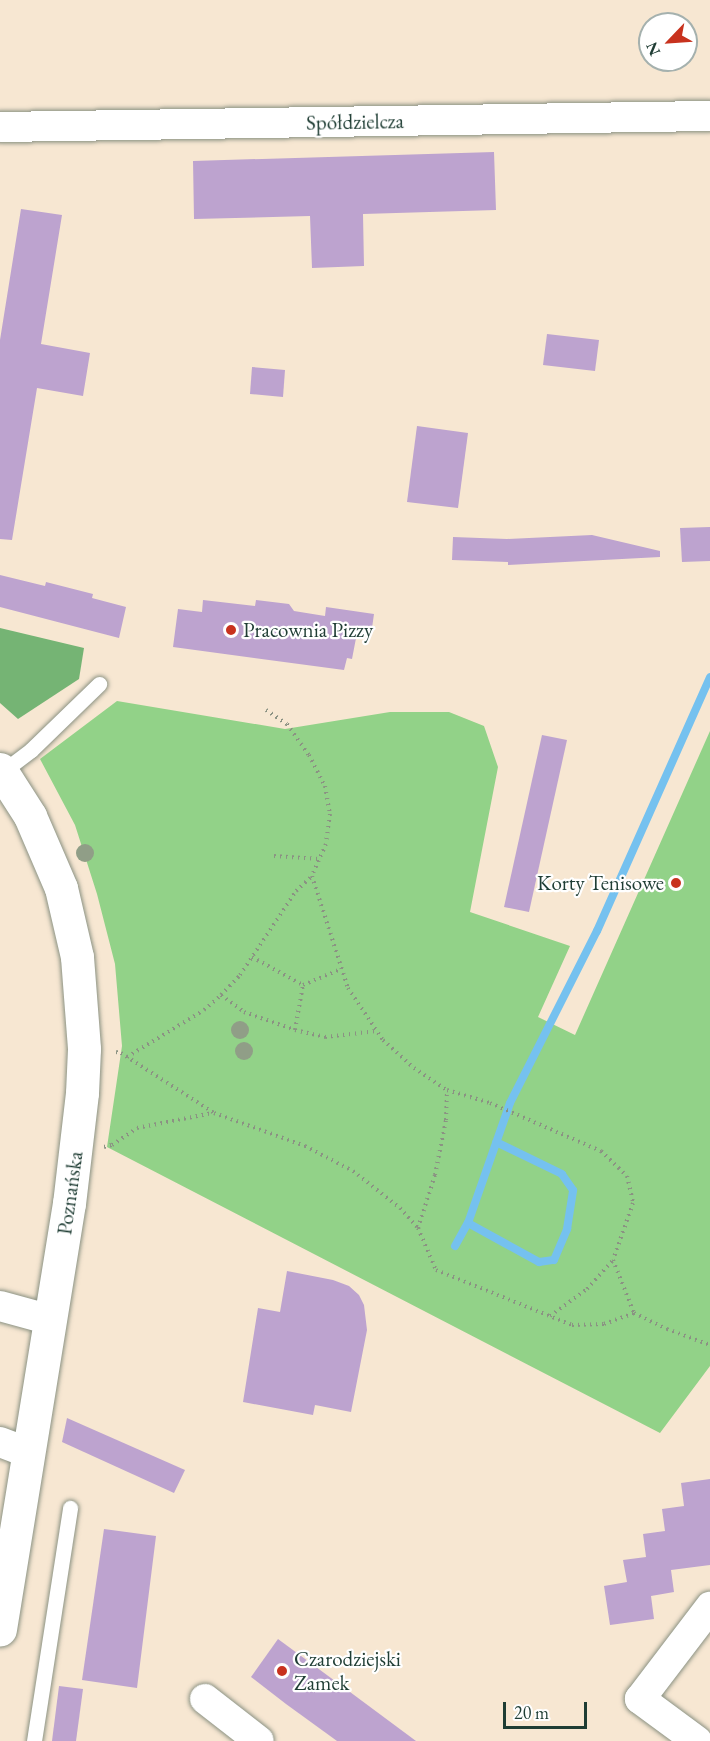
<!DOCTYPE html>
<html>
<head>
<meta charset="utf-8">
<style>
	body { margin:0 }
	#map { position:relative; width:710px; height:1741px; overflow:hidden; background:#f7e7d2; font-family:"EB Garamond",serif }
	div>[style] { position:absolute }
	.green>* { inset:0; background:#92d288 }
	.forest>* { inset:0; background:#75b474 }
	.stream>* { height:8px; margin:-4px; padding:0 4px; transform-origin:4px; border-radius:4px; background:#75c1ef }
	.building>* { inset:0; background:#bda3cf }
	.path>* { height:4px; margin-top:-2px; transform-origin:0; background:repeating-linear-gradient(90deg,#8b9283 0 1.5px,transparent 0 6px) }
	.roads { filter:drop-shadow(0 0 2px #8b9283) drop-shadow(0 0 2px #8b9283) }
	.lane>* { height:15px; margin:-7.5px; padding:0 7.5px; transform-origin:7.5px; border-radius:7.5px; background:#fff }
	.street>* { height:30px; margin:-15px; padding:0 15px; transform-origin:15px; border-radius:15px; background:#fff }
	.secondary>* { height:33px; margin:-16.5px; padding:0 16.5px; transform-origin:16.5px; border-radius:16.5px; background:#fff }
	.trees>* { width:18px; height:18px; margin:-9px; border-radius:50%; background:#909e87 }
	.dots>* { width:16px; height:16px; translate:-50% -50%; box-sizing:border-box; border:3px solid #fff; border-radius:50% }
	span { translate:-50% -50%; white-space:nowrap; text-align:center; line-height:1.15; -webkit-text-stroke:4.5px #fff; paint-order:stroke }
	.street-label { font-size:21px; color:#1f3d34 }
	.poi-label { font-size:21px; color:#1f3d34 }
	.left { translate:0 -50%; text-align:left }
	.right { translate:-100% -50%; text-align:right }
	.north { position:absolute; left:638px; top:12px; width:60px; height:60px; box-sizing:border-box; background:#fff; border:2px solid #a5b1ae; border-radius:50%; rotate:245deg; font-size:16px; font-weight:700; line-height:24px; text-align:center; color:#1f3d34 }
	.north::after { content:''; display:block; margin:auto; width:21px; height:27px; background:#c8321e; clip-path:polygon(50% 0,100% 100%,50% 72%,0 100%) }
	.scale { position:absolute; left:503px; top:1702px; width:84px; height:27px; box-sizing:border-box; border:3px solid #1f3d34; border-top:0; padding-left:8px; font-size:18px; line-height:21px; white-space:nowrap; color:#1f3d34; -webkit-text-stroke:4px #fff; paint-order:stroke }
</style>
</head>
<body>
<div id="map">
	<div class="green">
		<div style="clip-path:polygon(117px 701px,285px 729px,390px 712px,449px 712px,484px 726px,498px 767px,470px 912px,570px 946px,538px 1017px,575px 1035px,710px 731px,710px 1366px,660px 1433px,107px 1147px,122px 1046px,115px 964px,97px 894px,75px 825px,40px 759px)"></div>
	</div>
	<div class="forest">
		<div style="clip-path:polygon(0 628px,84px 648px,79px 679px,18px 719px,0 703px)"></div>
	</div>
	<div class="stream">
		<div style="left:468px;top:1223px;width:81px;rotate:28.8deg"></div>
		<div style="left:539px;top:1262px;width:15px;rotate:-8deg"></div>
		<div style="left:554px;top:1260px;width:34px;rotate:-67deg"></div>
		<div style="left:567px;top:1229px;width:39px;rotate:-81deg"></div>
		<div style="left:573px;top:1190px;width:19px;rotate:-125deg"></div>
		<div style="left:562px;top:1174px;width:73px;rotate:-154.1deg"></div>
		<div style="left:455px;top:1246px;width:26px;rotate:-61deg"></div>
		<div style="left:468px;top:1223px;width:127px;rotate:-70.7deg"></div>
		<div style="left:510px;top:1103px;width:193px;rotate:-63.2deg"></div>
		<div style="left:597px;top:931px;width:278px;rotate:-66deg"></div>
	</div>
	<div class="building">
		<div style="clip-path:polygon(494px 152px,496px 210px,363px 214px,364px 266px,312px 268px,310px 216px,194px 219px,193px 161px)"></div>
		<div style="clip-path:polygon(21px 209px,62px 215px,41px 344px,90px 353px,83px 396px,37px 388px,12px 540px,0 539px,0 340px)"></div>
		<div style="clip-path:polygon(547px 334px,599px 340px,595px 371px,543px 365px)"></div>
		<div style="clip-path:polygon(252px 367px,285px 370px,283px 397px,250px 394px)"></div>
		<div style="clip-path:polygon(417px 426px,468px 433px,458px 508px,407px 502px)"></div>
		<div style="clip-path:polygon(710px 527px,710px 561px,682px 562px,680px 528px)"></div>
		<div style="clip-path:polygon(592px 535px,660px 551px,660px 557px,508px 565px,508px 562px,452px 560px,453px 537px,507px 539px)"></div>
		<div style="clip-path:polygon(0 575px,45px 586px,46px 582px,93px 594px,92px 598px,126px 607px,119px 638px,0 607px)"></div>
		<div style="clip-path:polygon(203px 600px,255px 606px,256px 600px,289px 604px,294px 611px,325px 616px,326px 607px,374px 614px,371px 635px,357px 633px,352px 659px,347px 658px,344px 670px,173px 647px,178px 609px,202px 612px)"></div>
		<div style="clip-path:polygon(542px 735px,567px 740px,529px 912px,504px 907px)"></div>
		<div style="clip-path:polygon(287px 1271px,333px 1280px,349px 1286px,359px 1295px,364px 1305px,367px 1330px,351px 1412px,315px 1405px,313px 1415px,243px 1402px,258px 1308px,280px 1312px)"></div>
		<div style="clip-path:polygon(67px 1418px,185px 1470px,174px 1493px,62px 1442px)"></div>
		<div style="clip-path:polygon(710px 1479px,710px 1565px,671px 1570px,674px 1592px,651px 1596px,654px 1619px,610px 1625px,604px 1586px,627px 1582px,623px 1560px,646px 1557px,643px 1534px,665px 1531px,662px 1509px,684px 1506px,681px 1483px)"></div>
		<div style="clip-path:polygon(104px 1529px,156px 1536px,137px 1688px,82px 1680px)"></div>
		<div style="clip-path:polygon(278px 1639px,350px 1692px,416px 1741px,337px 1741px,286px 1704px,251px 1677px)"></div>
		<div style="clip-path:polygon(59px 1686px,83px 1689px,76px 1741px,52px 1741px)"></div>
	</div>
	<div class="path">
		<div style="left:266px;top:710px;width:25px;rotate:34deg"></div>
		<div style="left:287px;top:724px;width:38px;rotate:55deg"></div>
		<div style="left:309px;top:755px;width:35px;rotate:63deg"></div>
		<div style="left:325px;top:786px;width:28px;rotate:80deg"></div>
		<div style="left:330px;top:814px;width:30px;rotate:98deg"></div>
		<div style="left:326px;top:844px;width:35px;rotate:114deg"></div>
		<div style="left:312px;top:876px;width:118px;rotate:72.2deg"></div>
		<div style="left:348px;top:988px;width:63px;rotate:56.1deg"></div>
		<div style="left:383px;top:1040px;width:42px;rotate:42.1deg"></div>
		<div style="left:414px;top:1068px;width:40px;rotate:34deg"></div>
		<div style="left:447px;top:1090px;width:45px;rotate:16.8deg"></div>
		<div style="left:490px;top:1103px;width:121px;rotate:23.4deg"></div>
		<div style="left:601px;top:1151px;width:36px;rotate:44deg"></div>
		<div style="left:627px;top:1176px;width:28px;rotate:77deg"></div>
		<div style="left:633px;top:1203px;width:60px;rotate:109.3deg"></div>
		<div style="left:613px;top:1260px;width:57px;rotate:68.4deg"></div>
		<div style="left:274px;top:856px;width:45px;rotate:3.8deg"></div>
		<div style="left:252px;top:957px;width:58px;rotate:28.8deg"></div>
		<div style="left:303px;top:985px;width:41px;rotate:-22.8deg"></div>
		<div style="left:221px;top:995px;width:29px;rotate:36deg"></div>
		<div style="left:244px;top:1012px;width:54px;rotate:19.4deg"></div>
		<div style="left:295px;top:1030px;width:31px;rotate:13deg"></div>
		<div style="left:325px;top:1037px;width:52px;rotate:-6.6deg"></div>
		<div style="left:295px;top:1030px;width:46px;rotate:-79.9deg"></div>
		<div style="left:116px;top:1052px;width:5px;rotate:11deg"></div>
		<div style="left:121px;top:1053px;width:111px;rotate:32.8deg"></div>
		<div style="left:214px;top:1113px;width:97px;rotate:19.9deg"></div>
		<div style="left:305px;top:1146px;width:54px;rotate:27.5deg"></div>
		<div style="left:353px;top:1171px;width:60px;rotate:38.2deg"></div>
		<div style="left:400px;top:1208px;width:27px;rotate:48deg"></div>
		<div style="left:418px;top:1228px;width:46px;rotate:66.8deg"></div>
		<div style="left:436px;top:1270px;width:147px;rotate:22deg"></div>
		<div style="left:572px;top:1325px;width:32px;rotate:-2deg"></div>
		<div style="left:604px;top:1324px;width:32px;rotate:-20deg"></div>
		<div style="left:634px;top:1313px;width:37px;rotate:26deg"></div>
		<div style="left:667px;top:1329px;width:46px;rotate:20.4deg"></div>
		<div style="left:127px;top:1057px;width:90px;rotate:-31.4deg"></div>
		<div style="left:204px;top:1010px;width:23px;rotate:-41deg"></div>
		<div style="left:221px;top:995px;width:28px;rotate:-46deg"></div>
		<div style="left:240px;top:975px;width:101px;rotate:-56.3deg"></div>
		<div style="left:296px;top:891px;width:22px;rotate:-43deg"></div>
		<div style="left:104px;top:1147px;width:8px;rotate:-14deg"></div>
		<div style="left:112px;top:1145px;width:30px;rotate:-34deg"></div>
		<div style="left:137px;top:1128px;width:77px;rotate:-11.2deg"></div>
		<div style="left:418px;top:1228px;width:56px;rotate:-72.2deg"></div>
		<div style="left:435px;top:1175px;width:56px;rotate:-78.7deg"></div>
		<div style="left:446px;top:1120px;width:30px;rotate:-88deg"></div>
		<div style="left:550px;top:1316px;width:46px;rotate:-36.1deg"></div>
		<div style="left:587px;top:1289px;width:39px;rotate:-48deg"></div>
	</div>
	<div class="roads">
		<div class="lane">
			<div style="left:2px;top:772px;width:36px;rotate:-37deg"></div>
			<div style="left:31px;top:750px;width:95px;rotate:-44.1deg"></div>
			<div style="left:34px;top:1741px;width:236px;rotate:-81.2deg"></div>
		</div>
		<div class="street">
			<div style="left:0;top:127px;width:710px;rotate:-0.89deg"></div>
			<div style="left:0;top:1306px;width:53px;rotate:15.4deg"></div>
			<div style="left:0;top:1442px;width:31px;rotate:21deg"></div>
			<div style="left:205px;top:1699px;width:68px;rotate:37.9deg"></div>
			<div style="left:697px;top:1741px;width:71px;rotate:-143.6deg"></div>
			<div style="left:640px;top:1699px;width:116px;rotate:-52.7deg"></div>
		</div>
		<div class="secondary">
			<div style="left:0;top:769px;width:56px;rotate:57.4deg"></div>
			<div style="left:30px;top:816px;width:78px;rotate:66.7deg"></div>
			<div style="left:61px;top:888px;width:71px;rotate:76.9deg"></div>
			<div style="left:77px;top:957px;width:92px;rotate:85.6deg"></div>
			<div style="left:84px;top:1049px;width:44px;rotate:92.6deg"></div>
			<div style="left:82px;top:1093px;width:111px;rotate:96.7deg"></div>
			<div style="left:69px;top:1203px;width:432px;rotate:99.2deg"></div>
		</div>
	</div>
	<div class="trees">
		<div style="left:85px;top:853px"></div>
		<div style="left:240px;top:1030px"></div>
		<div style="left:244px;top:1051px"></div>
	</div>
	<div class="dots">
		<div style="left:231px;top:630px;background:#c8321e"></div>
		<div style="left:676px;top:883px;background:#c8321e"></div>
		<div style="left:282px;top:1671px;background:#c8321e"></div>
	</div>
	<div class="street-label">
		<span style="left:355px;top:122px;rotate:-1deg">Spółdzielcza</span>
		<span style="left:70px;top:1193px;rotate:-82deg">Poznańska</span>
	</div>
	<div class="poi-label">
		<span class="left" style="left:243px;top:630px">Pracownia Pizzy</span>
		<span class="right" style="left:664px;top:883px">Korty Tenisowe</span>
		<span class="left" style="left:294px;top:1671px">Czarodziejski<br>Zamek</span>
	</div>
	<div class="north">N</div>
	<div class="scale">20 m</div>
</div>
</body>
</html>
